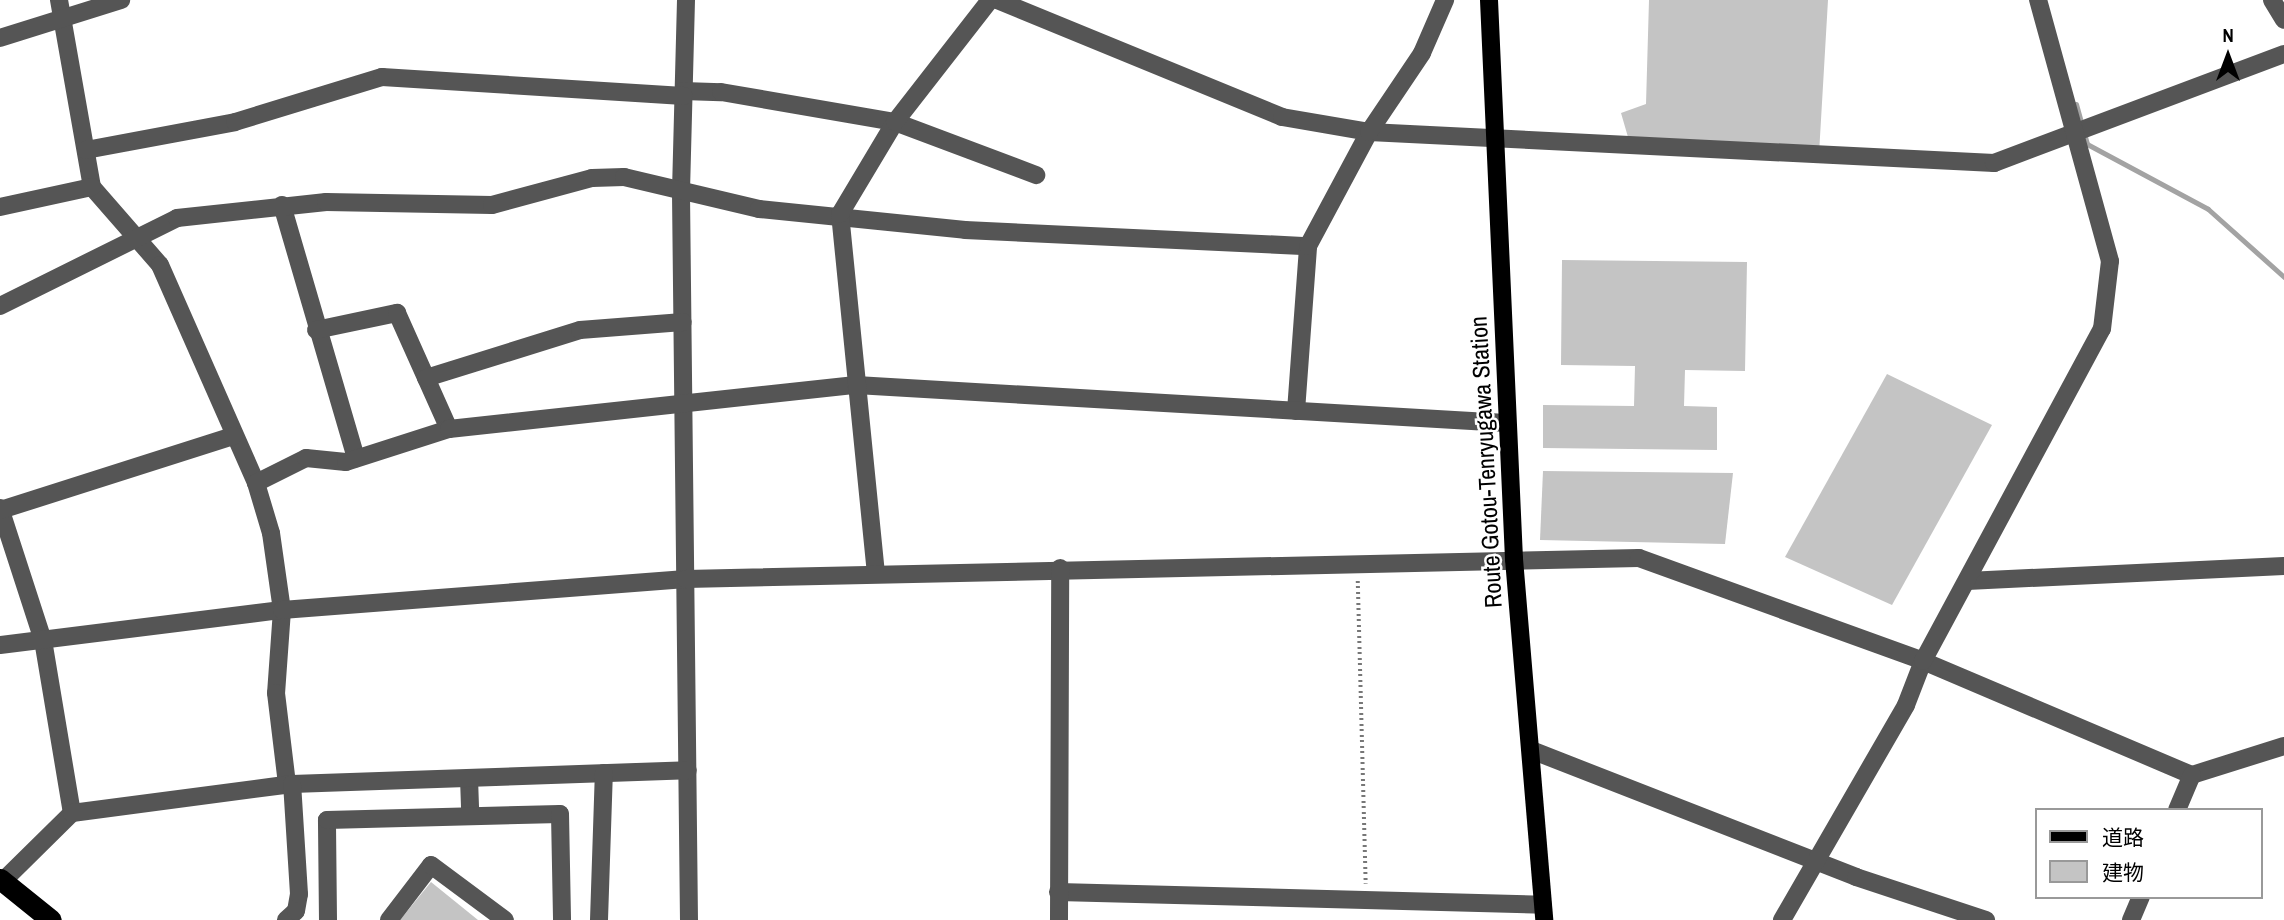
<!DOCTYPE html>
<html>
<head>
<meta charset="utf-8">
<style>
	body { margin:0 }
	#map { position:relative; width:2284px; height:920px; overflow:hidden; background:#fff; font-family:"Archivo Narrow","Noto Sans JP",sans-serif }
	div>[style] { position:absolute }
	.stream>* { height:5px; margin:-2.5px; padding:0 2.5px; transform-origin:2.5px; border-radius:2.5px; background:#a3a3a3 }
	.building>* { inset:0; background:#c4c4c4 }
	.path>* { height:3.5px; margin-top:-1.75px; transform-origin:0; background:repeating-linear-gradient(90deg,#777 0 2px,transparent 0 5.5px) }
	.minor>* { height:18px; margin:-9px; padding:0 9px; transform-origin:9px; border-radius:9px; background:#555 }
	.major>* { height:18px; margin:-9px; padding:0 9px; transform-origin:9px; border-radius:9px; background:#000 }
	.highway>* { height:21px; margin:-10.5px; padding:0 10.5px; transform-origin:10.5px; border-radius:10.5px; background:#000 }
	span { translate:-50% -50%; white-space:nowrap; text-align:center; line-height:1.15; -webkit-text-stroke:5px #fff; paint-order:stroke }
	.street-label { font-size:24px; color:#000 }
	.legend { position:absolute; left:2035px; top:808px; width:228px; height:91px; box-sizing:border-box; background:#fff; border:2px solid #999; margin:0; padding:9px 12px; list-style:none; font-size:21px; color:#000 }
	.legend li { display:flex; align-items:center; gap:14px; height:35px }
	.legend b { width:35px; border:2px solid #999 }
	.north { position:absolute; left:2193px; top:21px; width:70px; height:70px; -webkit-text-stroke:5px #fff; paint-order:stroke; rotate:0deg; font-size:19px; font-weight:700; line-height:28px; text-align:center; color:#000 }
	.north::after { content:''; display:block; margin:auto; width:24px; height:32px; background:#000; clip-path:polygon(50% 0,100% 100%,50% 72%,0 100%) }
</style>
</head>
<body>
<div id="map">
	<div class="stream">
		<div style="left:2076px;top:104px;width:41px;rotate:74.6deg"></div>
		<div style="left:2087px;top:144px;width:137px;rotate:28.2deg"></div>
		<div style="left:2208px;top:209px;width:102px;rotate:41.8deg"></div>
	</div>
	<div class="building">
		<div style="clip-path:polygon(1649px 0,1828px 0,1819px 154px,1630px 144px,1621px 113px,1646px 104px)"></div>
		<div style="clip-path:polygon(1562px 260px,1747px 262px,1745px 371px,1685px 370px,1684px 406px,1717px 407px,1717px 450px,1543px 448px,1543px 405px,1634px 406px,1635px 366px,1561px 365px)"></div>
		<div style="clip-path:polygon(1887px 374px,1992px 425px,1892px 605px,1785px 557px)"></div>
		<div style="clip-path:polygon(1543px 471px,1733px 473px,1725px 544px,1540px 540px)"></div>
		<div style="clip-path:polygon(431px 882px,478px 920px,400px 920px)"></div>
	</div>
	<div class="path">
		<div style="left:1358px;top:581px;width:303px;rotate:88.5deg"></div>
	</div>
	<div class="minor">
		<div style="left:59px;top:0;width:190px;rotate:80deg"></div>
		<div style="left:92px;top:187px;width:103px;rotate:48.9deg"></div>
		<div style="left:160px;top:265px;width:238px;rotate:66.2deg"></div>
		<div style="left:256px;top:483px;width:52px;rotate:73.3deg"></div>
		<div style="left:271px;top:533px;width:78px;rotate:81.9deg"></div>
		<div style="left:282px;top:610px;width:83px;rotate:94.1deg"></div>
		<div style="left:276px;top:693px;width:92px;rotate:83.1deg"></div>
		<div style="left:686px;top:0;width:194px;rotate:91.5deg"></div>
		<div style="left:681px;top:194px;width:726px;rotate:89.37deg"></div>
		<div style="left:997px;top:0;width:308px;rotate:22.3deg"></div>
		<div style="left:1282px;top:117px;width:88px;rotate:9.8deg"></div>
		<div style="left:1369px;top:132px;width:626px;rotate:2.84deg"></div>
		<div style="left:1994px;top:163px;width:310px;rotate:-20.6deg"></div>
		<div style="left:2272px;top:0;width:23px;rotate:59deg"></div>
		<div style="left:0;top:38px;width:127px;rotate:-17.4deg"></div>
		<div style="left:683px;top:91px;width:38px;rotate:2deg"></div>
		<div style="left:721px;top:92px;width:177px;rotate:9.8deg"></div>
		<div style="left:895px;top:122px;width:151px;rotate:20.6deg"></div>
		<div style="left:86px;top:150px;width:152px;rotate:-10.6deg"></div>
		<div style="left:235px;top:122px;width:154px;rotate:-17deg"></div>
		<div style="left:382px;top:77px;width:302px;rotate:3.6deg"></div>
		<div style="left:282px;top:205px;width:264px;rotate:73.7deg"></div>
		<div style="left:0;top:207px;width:94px;rotate:-12.3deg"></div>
		<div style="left:0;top:306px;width:198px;rotate:-26.4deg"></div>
		<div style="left:177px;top:218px;width:150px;rotate:-6.1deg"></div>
		<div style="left:326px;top:202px;width:166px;rotate:1deg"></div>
		<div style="left:492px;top:205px;width:104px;rotate:-15.1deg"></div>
		<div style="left:592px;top:178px;width:32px;rotate:-2deg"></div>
		<div style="left:624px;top:177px;width:139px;rotate:13.3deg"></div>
		<div style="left:759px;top:209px;width:207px;rotate:5.8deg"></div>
		<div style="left:965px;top:230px;width:343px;rotate:2.7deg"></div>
		<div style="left:316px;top:330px;width:83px;rotate:-11.9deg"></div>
		<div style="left:397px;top:313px;width:127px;rotate:65.9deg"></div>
		<div style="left:426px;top:378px;width:161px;rotate:-17.3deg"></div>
		<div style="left:580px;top:330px;width:103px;rotate:-4.4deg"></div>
		<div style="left:1296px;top:411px;width:165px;rotate:-85.8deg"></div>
		<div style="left:1308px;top:246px;width:129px;rotate:-61.8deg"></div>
		<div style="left:1369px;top:132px;width:95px;rotate:-56.1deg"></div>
		<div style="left:1422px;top:53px;width:58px;rotate:-66.5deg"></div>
		<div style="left:256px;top:483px;width:56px;rotate:-26.6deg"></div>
		<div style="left:306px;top:458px;width:40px;rotate:5.7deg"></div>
		<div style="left:346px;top:462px;width:108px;rotate:-17.8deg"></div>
		<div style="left:449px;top:429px;width:409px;rotate:-6.2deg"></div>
		<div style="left:856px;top:385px;width:651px;rotate:3.35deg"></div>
		<div style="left:0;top:508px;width:139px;rotate:72deg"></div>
		<div style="left:43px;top:640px;width:175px;rotate:80.5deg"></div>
		<div style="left:1px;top:510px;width:244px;rotate:-17.7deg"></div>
		<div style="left:876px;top:574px;width:362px;rotate:-95.7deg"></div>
		<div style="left:840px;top:214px;width:107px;rotate:-59.1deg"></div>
		<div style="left:895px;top:122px;width:155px;rotate:-52.1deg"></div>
		<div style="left:1967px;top:581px;width:317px;rotate:-2.7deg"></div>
		<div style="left:0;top:645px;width:284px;rotate:-7.1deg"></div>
		<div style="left:282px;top:610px;width:405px;rotate:-4.4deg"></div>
		<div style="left:686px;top:579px;width:953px;rotate:-1.26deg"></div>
		<div style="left:1639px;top:558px;width:302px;rotate:19.9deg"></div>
		<div style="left:1923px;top:661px;width:292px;rotate:23deg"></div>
		<div style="left:2192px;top:775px;width:96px;rotate:-17.5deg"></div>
		<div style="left:1531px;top:750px;width:349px;rotate:21.3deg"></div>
		<div style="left:1856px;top:877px;width:137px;rotate:18.3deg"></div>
		<div style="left:469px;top:778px;width:38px;rotate:88deg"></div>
		<div style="left:2177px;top:810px;width:38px;rotate:-67deg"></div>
		<div style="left:3px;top:881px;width:97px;rotate:-44.6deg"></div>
		<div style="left:72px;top:813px;width:222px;rotate:-7.5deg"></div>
		<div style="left:292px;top:784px;width:396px;rotate:-2deg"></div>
		<div style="left:1058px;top:892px;width:485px;rotate:1.5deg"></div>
		<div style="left:286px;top:920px;width:13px;rotate:-42deg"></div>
		<div style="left:296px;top:911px;width:17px;rotate:-80deg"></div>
		<div style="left:299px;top:894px;width:110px;rotate:-93.6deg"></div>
		<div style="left:328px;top:920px;width:100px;rotate:-90.6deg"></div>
		<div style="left:327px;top:820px;width:233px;rotate:-1.5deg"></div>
		<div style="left:560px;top:814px;width:106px;rotate:88.9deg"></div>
		<div style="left:389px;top:920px;width:69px;rotate:-52.6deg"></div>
		<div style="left:431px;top:865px;width:92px;rotate:36.6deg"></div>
		<div style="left:599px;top:920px;width:147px;rotate:-88.1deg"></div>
		<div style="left:1059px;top:920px;width:352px;rotate:-89.8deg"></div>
		<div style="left:1782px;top:920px;width:248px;rotate:-60deg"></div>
		<div style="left:1906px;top:705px;width:47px;rotate:-68.9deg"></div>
		<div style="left:1923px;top:661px;width:377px;rotate:-61.7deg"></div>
		<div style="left:2102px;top:329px;width:68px;rotate:-83.3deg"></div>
		<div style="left:2110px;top:261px;width:271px;rotate:-105.4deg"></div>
		<div style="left:2131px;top:920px;width:25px;rotate:-67deg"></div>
	</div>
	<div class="major">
		<div style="left:1489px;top:0;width:560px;rotate:87.44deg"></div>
		<div style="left:1514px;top:559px;width:362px;rotate:85.2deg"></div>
	</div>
	<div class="highway">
		<div style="left:0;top:879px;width:65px;rotate:38.8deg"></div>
	</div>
	<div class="street-label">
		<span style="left:1486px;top:462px;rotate:-93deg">Route Gotou-Tenryugawa Station</span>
	</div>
	<ul class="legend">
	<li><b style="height:9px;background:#000"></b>道路</li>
	<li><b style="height:19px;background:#c4c4c4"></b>建物</li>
	</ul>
	<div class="north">N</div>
</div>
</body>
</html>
